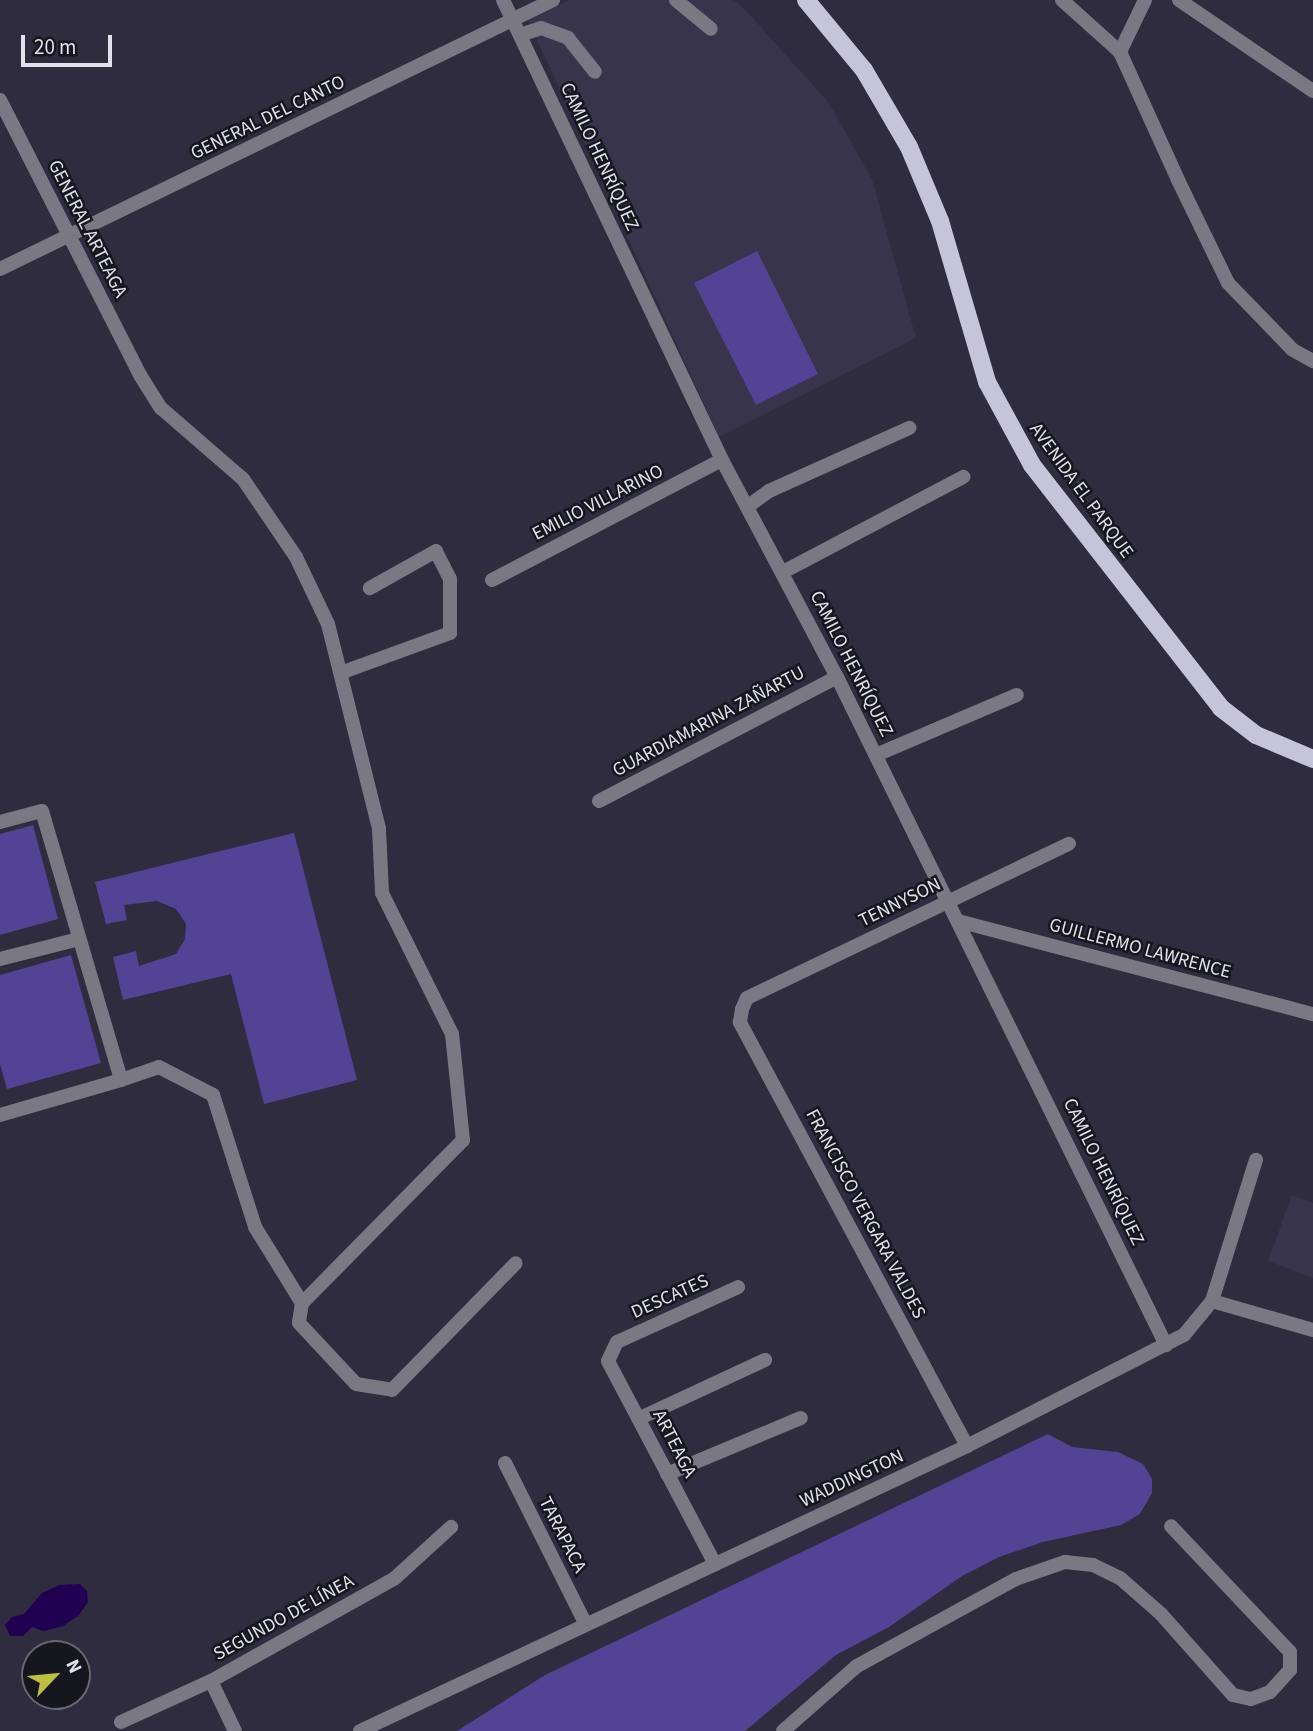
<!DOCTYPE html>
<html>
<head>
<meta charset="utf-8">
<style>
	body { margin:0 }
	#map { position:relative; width:1313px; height:1731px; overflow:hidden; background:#2e2c3e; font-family:"Source Sans 3",sans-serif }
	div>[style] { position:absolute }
	.built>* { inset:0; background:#37344c }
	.green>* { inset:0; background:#534394 }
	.water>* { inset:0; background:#1f0051 }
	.lane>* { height:14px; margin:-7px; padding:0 7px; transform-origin:7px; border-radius:7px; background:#7a7983 }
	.street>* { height:14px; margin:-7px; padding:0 7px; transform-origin:7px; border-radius:7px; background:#7a7983 }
	.primary>* { height:18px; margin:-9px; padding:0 9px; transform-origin:9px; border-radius:9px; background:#c6c4d8 }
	span { translate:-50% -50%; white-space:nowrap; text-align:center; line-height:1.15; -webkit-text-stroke:5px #16161e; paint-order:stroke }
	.street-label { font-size:19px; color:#e2e1ed }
	.north { position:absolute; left:21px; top:1640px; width:70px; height:70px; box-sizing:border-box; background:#16161e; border:2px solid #686771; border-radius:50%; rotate:64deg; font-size:19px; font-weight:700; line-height:28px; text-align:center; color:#e2e1ed }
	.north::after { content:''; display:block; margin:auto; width:24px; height:32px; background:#bebe42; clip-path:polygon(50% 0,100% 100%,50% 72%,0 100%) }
	.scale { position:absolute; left:21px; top:35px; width:91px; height:32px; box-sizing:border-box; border:4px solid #e2e1ed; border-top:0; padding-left:9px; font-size:21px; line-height:24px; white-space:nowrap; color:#e2e1ed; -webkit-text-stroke:5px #16161e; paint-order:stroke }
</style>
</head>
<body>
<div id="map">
	<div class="built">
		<div style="clip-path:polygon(570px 0,733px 0,741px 5px,829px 103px,872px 179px,916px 338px,719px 437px,527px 18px)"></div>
		<div style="clip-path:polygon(1292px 1195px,1313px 1203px,1313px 1278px,1268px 1261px)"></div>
	</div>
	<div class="green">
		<div style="clip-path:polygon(757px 251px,818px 374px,756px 405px,694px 283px)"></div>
		<div style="clip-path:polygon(33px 825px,58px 919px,0 935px,0 834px)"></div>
		<div style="clip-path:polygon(294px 833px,357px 1080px,264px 1104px,231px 974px,123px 1000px,113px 957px,136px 951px,139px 966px,176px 954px,185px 939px,186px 924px,176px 909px,157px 901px,124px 905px,127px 920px,106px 924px,95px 882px)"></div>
		<div style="clip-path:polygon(71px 955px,101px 1063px,7px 1089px,0 1064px,0 975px)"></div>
		<div style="clip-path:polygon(1048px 1434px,1072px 1447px,1118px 1452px,1143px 1464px,1152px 1479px,1152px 1493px,1140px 1514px,1121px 1525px,1043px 1542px,999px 1557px,962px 1576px,889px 1627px,836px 1655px,745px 1731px,457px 1731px,545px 1675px)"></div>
	</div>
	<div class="water">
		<div style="clip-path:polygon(80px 1584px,87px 1591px,88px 1602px,78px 1616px,63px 1626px,44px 1631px,32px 1627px,23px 1636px,10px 1636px,5px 1625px,12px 1617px,24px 1614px,42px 1593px,59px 1585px)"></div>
	</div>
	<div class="lane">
		<div style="left:676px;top:0;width:45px;rotate:39.6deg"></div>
		<div style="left:1062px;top:0;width:78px;rotate:41.9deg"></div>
		<div style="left:1145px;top:0;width:58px;rotate:115.7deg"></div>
		<div style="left:1120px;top:52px;width:141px;rotate:65.6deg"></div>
		<div style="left:1178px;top:180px;width:114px;rotate:64.1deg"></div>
		<div style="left:1228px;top:283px;width:93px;rotate:45.9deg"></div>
		<div style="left:1293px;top:350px;width:23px;rotate:29deg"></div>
		<div style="left:1179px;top:0;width:162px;rotate:34.2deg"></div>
		<div style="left:520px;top:35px;width:22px;rotate:-18deg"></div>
		<div style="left:541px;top:28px;width:29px;rotate:20deg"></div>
		<div style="left:568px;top:38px;width:43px;rotate:51.5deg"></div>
		<div style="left:140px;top:375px;width:39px;rotate:58deg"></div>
		<div style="left:161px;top:408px;width:108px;rotate:40.9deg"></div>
		<div style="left:243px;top:479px;width:94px;rotate:55.8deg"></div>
		<div style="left:296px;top:557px;width:74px;rotate:64.5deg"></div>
		<div style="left:328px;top:624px;width:211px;rotate:76deg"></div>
		<div style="left:379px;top:829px;width:64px;rotate:87.3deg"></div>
		<div style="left:382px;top:893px;width:157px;rotate:63.6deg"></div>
		<div style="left:452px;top:1034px;width:107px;rotate:84.1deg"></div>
		<div style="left:463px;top:1140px;width:229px;rotate:134.6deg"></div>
		<div style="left:302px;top:1303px;width:20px;rotate:99deg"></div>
		<div style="left:299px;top:1323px;width:83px;rotate:46.9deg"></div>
		<div style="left:356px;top:1384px;width:36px;rotate:9deg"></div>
		<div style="left:392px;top:1390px;width:177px;rotate:-45.7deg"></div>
		<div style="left:343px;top:672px;width:114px;rotate:-20deg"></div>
		<div style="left:450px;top:633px;width:54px;rotate:-90deg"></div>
		<div style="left:450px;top:579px;width:31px;rotate:-117deg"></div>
		<div style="left:436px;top:551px;width:76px;rotate:150.7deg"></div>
		<div style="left:0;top:822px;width:43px;rotate:-14.7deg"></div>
		<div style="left:42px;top:811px;width:280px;rotate:73.6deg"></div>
		<div style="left:121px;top:1080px;width:126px;rotate:163.9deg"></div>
		<div style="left:0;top:959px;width:81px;rotate:-14.2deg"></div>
		<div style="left:121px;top:1080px;width:40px;rotate:-18.9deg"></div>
		<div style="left:159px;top:1067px;width:61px;rotate:27.4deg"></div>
		<div style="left:213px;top:1095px;width:139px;rotate:72.3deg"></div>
		<div style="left:255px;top:1227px;width:89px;rotate:58.3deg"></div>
		<div style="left:1212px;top:1301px;width:105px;rotate:16deg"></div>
		<div style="left:783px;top:1731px;width:98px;rotate:-41.3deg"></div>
		<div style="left:857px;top:1666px;width:181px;rotate:-28.7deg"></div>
		<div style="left:1016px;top:1579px;width:52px;rotate:-19.1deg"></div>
		<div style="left:1065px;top:1562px;width:28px;rotate:6deg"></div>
		<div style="left:1093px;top:1565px;width:30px;rotate:26deg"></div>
		<div style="left:1120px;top:1578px;width:55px;rotate:41.3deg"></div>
		<div style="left:1161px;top:1614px;width:108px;rotate:48.4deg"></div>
		<div style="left:1233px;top:1695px;width:18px;rotate:13deg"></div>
		<div style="left:1251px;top:1699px;width:20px;rotate:-20deg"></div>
		<div style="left:1270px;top:1692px;width:30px;rotate:-48deg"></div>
		<div style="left:1290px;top:1670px;width:18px;rotate:-90deg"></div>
		<div style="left:1290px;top:1652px;width:173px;rotate:-133.4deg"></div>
	</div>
	<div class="street">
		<div style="left:503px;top:0;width:509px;rotate:64.54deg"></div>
		<div style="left:722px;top:460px;width:246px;rotate:62.1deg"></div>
		<div style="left:837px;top:677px;width:745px;rotate:63.78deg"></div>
		<div style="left:0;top:100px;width:309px;rotate:63deg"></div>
		<div style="left:0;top:269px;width:615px;rotate:-25.94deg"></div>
		<div style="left:747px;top:507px;width:27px;rotate:-36deg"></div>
		<div style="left:769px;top:491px;width:154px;rotate:-24.2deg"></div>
		<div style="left:783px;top:572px;width:204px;rotate:-27.8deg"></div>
		<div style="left:492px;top:580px;width:259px;rotate:-27.6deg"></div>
		<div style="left:876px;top:755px;width:153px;rotate:-23.1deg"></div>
		<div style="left:599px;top:801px;width:268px;rotate:-27.5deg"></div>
		<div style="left:958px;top:921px;width:367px;rotate:14.7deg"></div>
		<div style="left:640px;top:1418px;width:138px;rotate:-24.9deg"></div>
		<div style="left:967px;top:1446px;width:481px;rotate:-118.2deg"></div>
		<div style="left:740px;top:1022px;width:13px;rotate:-81deg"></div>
		<div style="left:742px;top:1009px;width:12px;rotate:-66deg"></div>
		<div style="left:747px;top:998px;width:357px;rotate:-25.6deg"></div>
		<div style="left:505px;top:1463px;width:179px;rotate:63.4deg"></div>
		<div style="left:667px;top:1474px;width:145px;rotate:-22.7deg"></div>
		<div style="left:715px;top:1564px;width:229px;rotate:-117.8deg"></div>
		<div style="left:608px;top:1361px;width:21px;rotate:-65deg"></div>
		<div style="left:617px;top:1342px;width:133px;rotate:-24.4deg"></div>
		<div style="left:211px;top:1681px;width:55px;rotate:64.4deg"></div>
		<div style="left:121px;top:1722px;width:99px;rotate:-24.5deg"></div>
		<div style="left:211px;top:1681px;width:211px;rotate:-29.2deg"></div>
		<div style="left:395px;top:1578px;width:76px;rotate:-42.3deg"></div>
		<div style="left:360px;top:1731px;width:671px;rotate:-25.15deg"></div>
		<div style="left:967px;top:1446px;width:244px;rotate:-27.1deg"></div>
		<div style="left:1184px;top:1335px;width:44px;rotate:-50.5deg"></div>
		<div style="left:1212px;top:1301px;width:148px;rotate:-72.7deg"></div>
	</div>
	<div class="primary">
		<div style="left:806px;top:0;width:91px;rotate:50.4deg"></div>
		<div style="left:864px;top:70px;width:89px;rotate:59.7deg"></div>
		<div style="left:909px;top:147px;width:80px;rotate:67.3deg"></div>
		<div style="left:940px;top:221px;width:168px;rotate:73.7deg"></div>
		<div style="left:987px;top:382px;width:94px;rotate:61.5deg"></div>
		<div style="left:1032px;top:465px;width:308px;rotate:52.1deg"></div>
		<div style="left:1221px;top:708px;width:44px;rotate:37.6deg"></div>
		<div style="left:1256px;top:735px;width:62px;rotate:22.8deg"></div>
	</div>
	<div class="street-label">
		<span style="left:268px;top:118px;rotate:-26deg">GENERAL DEL CANTO</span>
		<span style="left:599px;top:157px;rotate:65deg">CAMILO HENRÍQUEZ</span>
		<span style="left:87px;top:229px;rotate:63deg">GENERAL ARTEAGA</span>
		<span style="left:1081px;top:491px;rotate:54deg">AVENIDA EL PARQUE</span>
		<span style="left:598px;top:503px;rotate:-27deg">EMILIO VILLARINO</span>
		<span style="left:851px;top:664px;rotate:63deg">CAMILO HENRÍQUEZ</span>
		<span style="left:709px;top:722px;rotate:-28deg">GUARDIAMARINA ZAÑARTU</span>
		<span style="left:900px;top:903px;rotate:-26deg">TENNYSON</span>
		<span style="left:1140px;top:949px;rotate:15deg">GUILLERMO LAWRENCE</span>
		<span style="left:1103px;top:1172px;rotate:64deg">CAMILO HENRÍQUEZ</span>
		<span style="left:865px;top:1214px;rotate:62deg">FRANCISCO VERGARA VALDES</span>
		<span style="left:670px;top:1297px;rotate:-24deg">DESCATES</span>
		<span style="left:674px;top:1444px;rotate:63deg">ARTEAGA</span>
		<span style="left:852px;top:1479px;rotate:-25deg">WADDINGTON</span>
		<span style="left:562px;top:1535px;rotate:63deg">TARAPACA</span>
		<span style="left:284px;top:1618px;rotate:-29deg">SEGUNDO DE LÍNEA</span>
	</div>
	<div class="north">N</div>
	<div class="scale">20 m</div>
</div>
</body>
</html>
